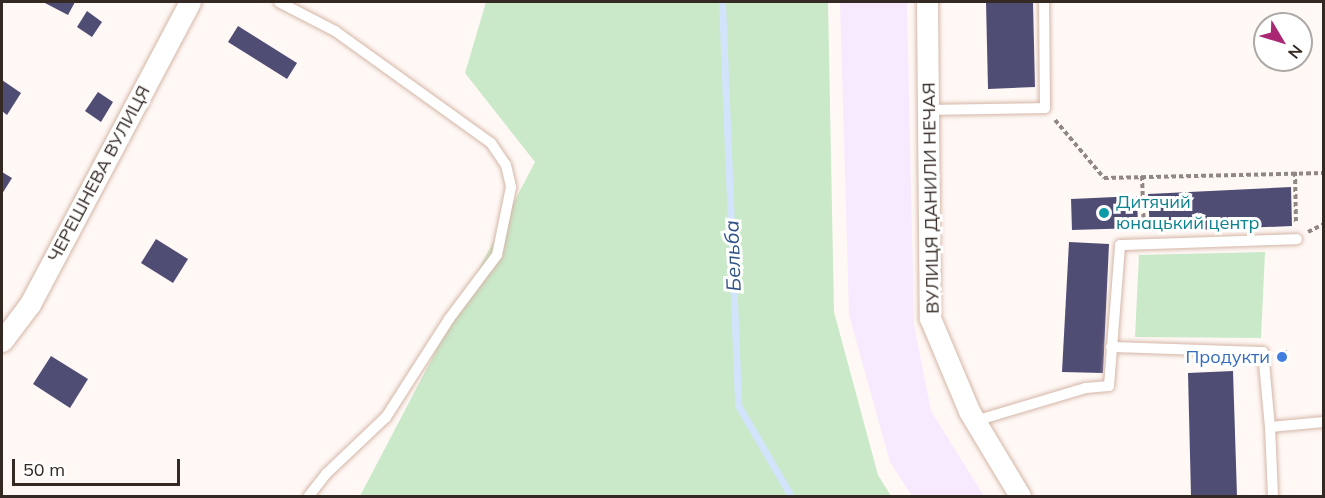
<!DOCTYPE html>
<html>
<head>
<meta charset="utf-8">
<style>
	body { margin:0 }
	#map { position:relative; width:1325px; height:498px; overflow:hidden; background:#fff8f5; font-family:Mulish,sans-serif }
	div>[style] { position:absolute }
	.industrial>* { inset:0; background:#f8eafe }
	.green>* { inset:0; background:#c9e9c9 }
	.stream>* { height:7px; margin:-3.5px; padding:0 3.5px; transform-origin:3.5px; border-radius:3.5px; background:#d2e3fc }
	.building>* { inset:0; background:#504d75 }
	.path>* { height:4px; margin-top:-2px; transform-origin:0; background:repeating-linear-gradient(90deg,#918884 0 4.5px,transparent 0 7.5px) }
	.roads { filter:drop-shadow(0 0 2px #d4b6a7) drop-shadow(0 0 2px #d4b6a7) }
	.service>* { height:10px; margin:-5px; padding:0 5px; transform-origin:5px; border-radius:5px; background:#fff }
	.minor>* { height:21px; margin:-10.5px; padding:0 10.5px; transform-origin:10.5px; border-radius:10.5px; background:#fff }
	.dots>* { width:16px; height:16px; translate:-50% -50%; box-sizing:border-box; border:3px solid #fff; border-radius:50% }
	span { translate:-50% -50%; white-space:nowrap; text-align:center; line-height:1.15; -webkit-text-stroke:6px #fff; paint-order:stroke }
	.street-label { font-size:18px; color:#342923 }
	.culture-label { font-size:18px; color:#0d838f }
	.left { translate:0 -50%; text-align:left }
	.shop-label { font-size:18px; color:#366cbe }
	.right { translate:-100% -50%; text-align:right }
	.water-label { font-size:20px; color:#2f5286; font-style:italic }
	.frame { position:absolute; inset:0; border:3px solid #342923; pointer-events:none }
	.north { position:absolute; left:1253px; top:12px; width:60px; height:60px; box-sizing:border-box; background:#fff; border:2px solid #aea9a7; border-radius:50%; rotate:128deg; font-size:16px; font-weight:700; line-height:24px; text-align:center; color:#342923 }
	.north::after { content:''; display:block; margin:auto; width:21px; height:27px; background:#aa2773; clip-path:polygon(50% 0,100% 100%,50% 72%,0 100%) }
	.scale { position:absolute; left:12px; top:459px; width:168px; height:27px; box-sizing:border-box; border:3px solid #342923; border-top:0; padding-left:8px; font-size:18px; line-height:21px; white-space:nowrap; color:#342923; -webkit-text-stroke:4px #fff; paint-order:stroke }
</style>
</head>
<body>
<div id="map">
	<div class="industrial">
		<div style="clip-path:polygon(840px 2px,907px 2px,914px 324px,931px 411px,984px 496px,912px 496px,890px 462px,849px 315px)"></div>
	</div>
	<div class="green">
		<div style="clip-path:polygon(486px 2px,828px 2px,834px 312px,878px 475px,891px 496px,360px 496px,535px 162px,465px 73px)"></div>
		<div style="clip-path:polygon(1265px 252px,1261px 338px,1135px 337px,1139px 255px)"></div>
	</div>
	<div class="stream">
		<div style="left:722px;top:2px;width:403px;rotate:87.7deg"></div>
		<div style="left:738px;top:405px;width:105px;rotate:59.8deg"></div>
	</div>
	<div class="building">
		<div style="clip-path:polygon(43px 2px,75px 2px,68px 15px)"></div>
		<div style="clip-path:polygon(986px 2px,1033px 2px,1035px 87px,988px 89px)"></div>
		<div style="clip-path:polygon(87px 11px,102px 22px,92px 37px,77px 27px)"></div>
		<div style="clip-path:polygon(238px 26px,297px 63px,287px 79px,228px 42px)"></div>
		<div style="clip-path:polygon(2px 80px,21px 93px,7px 115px,2px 111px)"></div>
		<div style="clip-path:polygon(98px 92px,113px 102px,101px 122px,85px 111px)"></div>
		<div style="clip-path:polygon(2px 172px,12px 178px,2px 194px)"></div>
		<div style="clip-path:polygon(1291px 187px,1292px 226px,1150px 232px,1148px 194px)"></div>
		<div style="clip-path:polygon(1137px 196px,1138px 228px,1072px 230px,1071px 199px)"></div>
		<div style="clip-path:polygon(156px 239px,188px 259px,173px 283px,141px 263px)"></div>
		<div style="clip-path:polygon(1069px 242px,1109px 244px,1103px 373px,1062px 372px)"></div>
		<div style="clip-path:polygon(1287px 350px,1288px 362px,1276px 362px,1276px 352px)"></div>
		<div style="clip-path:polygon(51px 356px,88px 379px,70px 408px,33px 384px)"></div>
		<div style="clip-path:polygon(1233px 371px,1237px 496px,1191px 496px,1188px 373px)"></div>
	</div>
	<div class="path">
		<div style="left:1055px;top:120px;width:76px;rotate:49.8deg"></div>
		<div style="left:1104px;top:178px;width:220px;rotate:-1.3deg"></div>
		<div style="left:1295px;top:172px;width:51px;rotate:88.9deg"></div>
		<div style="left:1142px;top:176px;width:54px;rotate:87.9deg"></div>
		<div style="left:1308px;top:232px;width:18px;rotate:-27deg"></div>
	</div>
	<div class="roads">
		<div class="service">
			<div style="left:279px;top:2px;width:63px;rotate:27.4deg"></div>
			<div style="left:335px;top:31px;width:192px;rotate:35.7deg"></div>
			<div style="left:491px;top:143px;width:27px;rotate:56deg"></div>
			<div style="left:506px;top:165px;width:23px;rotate:77deg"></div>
			<div style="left:511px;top:187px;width:69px;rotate:101.6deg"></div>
			<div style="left:497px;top:255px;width:80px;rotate:126.9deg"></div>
			<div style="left:449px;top:319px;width:117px;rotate:122.7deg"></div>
			<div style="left:386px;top:417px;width:83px;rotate:136.5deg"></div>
			<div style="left:326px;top:474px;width:28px;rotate:128deg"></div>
			<div style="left:930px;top:110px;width:115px;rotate:-1deg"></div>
			<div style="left:1045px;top:108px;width:106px;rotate:-90.5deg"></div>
			<div style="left:1111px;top:347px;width:152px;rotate:1.9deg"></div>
			<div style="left:1263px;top:352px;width:75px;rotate:84.7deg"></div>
			<div style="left:975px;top:421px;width:116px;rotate:-16.6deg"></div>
			<div style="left:1086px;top:388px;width:23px;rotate:-5deg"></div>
			<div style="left:1109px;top:386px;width:141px;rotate:-85.5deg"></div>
			<div style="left:1120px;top:245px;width:177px;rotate:-1.9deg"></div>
			<div style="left:1273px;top:496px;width:69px;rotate:-92.5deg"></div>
			<div style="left:1270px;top:427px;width:54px;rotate:-5.3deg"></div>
		</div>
		<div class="minor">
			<div style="left:927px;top:2px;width:316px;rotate:89.5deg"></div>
			<div style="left:930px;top:318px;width:101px;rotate:67.2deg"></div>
			<div style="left:969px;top:411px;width:99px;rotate:59deg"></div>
			<div style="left:2px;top:341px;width:46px;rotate:-52.9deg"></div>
			<div style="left:30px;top:304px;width:342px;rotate:-62.1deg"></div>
		</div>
	</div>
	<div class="dots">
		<div style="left:1104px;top:213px;background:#0f9aa8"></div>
		<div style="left:1282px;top:357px;background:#3f7fe0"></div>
	</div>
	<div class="street-label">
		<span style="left:99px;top:174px;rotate:-62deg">ЧЕРЕШНЕВА ВУЛИЦЯ</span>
		<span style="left:931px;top:198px;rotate:-91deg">ВУЛИЦЯ ДАНИЛИ НЕЧАЯ</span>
	</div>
	<div class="culture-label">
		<span class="left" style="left:1116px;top:213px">Дитячий<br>юнацький центр</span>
	</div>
	<div class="shop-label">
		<span class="right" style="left:1270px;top:357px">Продукти</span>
	</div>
	<div class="water-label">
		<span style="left:732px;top:256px;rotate:-92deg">Бельба</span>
	</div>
	<div class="frame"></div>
	<div class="north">N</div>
	<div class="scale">50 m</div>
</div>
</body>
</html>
